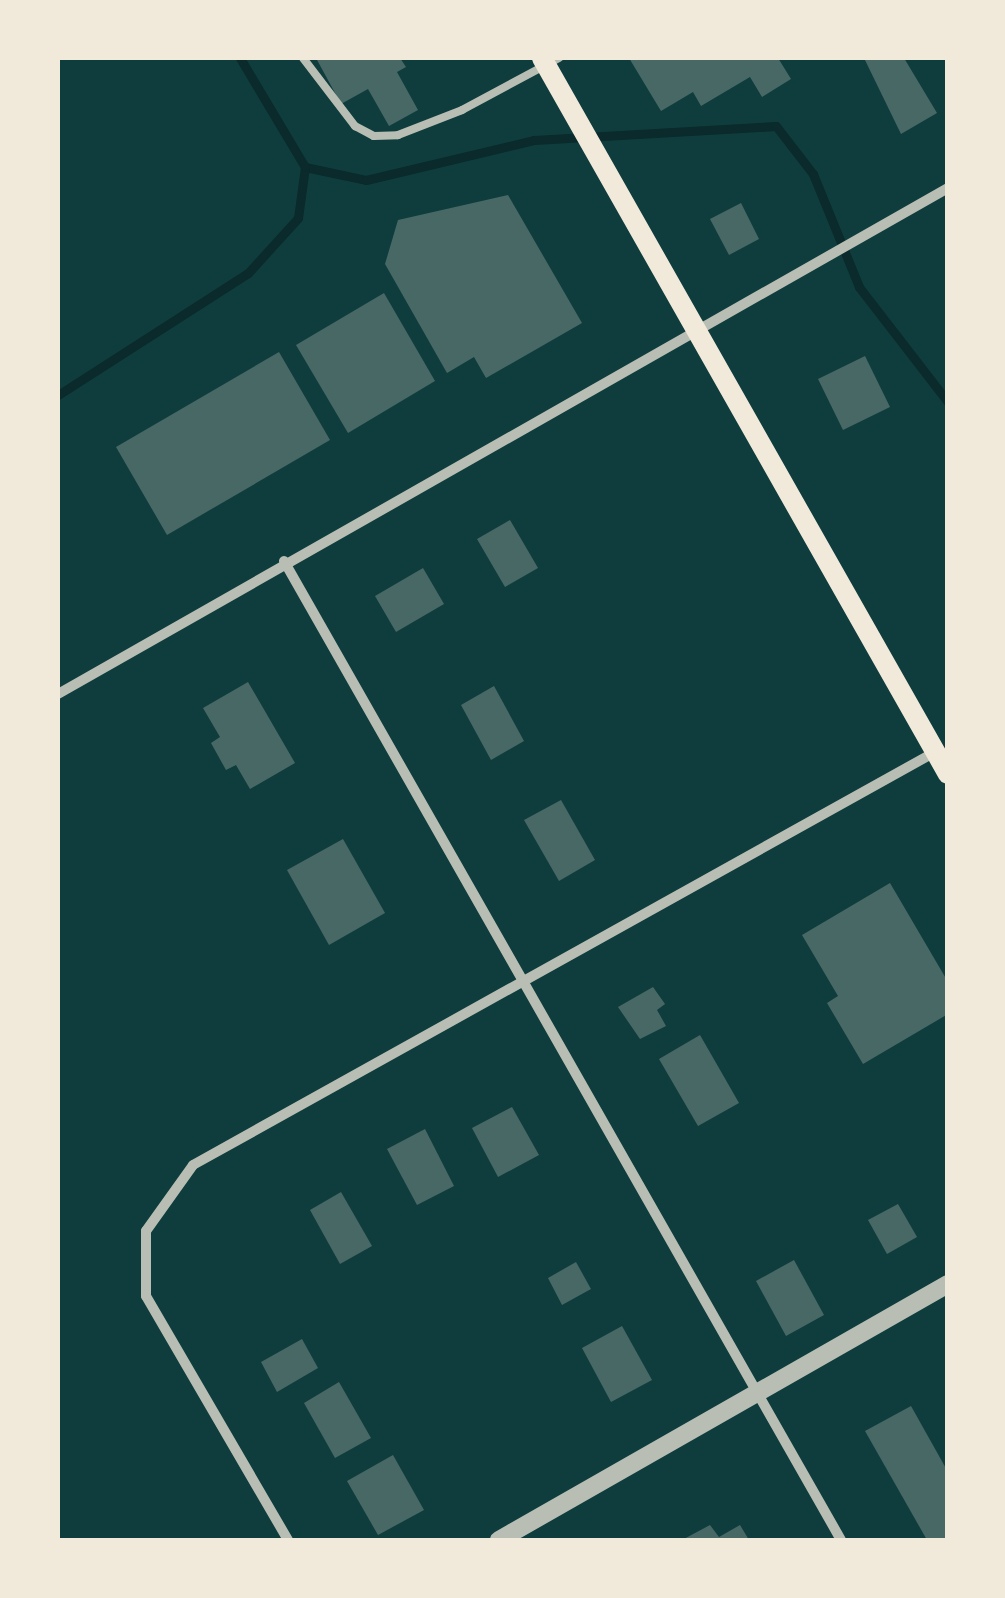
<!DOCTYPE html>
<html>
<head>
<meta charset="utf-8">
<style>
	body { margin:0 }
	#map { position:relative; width:1005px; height:1598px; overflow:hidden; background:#0f3d3e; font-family:"Sofia Sans Condensed",sans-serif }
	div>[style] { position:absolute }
	.stream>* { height:9px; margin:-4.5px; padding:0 4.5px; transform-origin:4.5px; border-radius:4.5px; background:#0a2a2b }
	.building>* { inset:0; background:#486865 }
	.service>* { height:8px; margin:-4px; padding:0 4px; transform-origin:4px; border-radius:4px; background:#b8beb3 }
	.minor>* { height:10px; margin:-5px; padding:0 5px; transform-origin:5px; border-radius:5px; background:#b8beb3 }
	.tertiary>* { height:18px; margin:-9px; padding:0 9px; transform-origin:9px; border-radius:9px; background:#b8beb3 }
	.secondary>* { height:20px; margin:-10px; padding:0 10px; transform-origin:10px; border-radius:10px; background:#f1e9da }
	span { translate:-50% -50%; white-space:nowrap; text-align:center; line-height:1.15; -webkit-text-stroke:8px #f1e9da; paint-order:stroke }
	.frame { position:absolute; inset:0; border:60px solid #f1e9da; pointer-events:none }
</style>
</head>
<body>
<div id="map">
	<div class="stream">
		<div style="left:305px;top:167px;width:62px;rotate:12deg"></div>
		<div style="left:366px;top:180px;width:173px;rotate:-13.4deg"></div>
		<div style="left:534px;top:140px;width:242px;rotate:-3.3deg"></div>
		<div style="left:776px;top:126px;width:61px;rotate:52.4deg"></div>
		<div style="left:813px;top:174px;width:122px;rotate:67.8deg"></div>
		<div style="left:859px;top:287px;width:145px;rotate:52.3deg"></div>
		<div style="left:58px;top:395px;width:226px;rotate:-32.7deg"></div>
		<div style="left:248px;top:273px;width:74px;rotate:-47.7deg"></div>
		<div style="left:298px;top:218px;width:51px;rotate:-82.2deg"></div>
		<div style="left:305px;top:167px;width:127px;rotate:-120.8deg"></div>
	</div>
	<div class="building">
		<div style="clip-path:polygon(316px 58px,400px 58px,406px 67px,397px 72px,418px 110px,389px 126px,368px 89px,341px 104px)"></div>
		<div style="clip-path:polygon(629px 58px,778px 58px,791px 79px,762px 97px,750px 77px,701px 106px,693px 92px,661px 111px)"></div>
		<div style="clip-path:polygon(864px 58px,904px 58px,937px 113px,901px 134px)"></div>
		<div style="clip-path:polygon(508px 195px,582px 323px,486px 378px,474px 357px,447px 373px,385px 264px,398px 220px)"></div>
		<div style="clip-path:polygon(741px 203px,759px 239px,729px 255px,710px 219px)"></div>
		<div style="clip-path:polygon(384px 293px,435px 381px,348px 433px,296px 345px)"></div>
		<div style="clip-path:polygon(279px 352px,330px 440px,167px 535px,116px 447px)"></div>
		<div style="clip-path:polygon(865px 356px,890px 407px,843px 430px,818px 379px)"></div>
		<div style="clip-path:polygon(510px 520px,538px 568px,505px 587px,477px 539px)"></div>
		<div style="clip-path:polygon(423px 568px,444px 604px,396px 632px,375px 596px)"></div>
		<div style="clip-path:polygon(248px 682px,295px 763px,250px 789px,236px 765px,226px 770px,211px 743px,220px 737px,203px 708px)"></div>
		<div style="clip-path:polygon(494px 686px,524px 741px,491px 760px,461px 705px)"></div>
		<div style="clip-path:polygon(561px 800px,595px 860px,559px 881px,524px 820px)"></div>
		<div style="clip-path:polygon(343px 839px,385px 913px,329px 945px,287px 870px)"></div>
		<div style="clip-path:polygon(890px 883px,948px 982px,948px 1014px,863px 1064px,827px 1003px,838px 996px,802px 935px)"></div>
		<div style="clip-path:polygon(653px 987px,665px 1004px,657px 1010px,666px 1026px,640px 1039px,618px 1007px)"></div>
		<div style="clip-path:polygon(700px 1035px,739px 1103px,698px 1126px,659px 1059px)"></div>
		<div style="clip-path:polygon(512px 1107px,539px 1155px,498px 1177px,472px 1128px)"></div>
		<div style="clip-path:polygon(425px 1129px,454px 1186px,417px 1205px,387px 1149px)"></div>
		<div style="clip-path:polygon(341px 1192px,372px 1246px,340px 1264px,310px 1210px)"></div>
		<div style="clip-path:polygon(898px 1204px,917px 1237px,887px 1254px,868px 1220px)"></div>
		<div style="clip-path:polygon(794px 1260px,824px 1315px,786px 1336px,756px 1281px)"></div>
		<div style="clip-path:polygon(576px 1262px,591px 1289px,562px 1305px,548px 1278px)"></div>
		<div style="clip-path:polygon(622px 1326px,652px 1380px,611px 1402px,582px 1348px)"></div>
		<div style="clip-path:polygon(302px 1339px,318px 1368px,277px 1392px,261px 1362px)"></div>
		<div style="clip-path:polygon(339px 1382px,371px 1438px,335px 1458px,304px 1403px)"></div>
		<div style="clip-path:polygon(911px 1406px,948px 1472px,948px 1540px,927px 1540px,865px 1431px)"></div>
		<div style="clip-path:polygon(393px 1455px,424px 1510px,378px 1535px,347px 1481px)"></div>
		<div style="clip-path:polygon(710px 1525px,719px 1537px,740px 1525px,749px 1540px,682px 1540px)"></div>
	</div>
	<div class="service">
		<div style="left:303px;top:58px;width:86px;rotate:52.6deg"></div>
		<div style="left:355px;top:126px;width:21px;rotate:28deg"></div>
		<div style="left:374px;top:136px;width:24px;rotate:-2deg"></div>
		<div style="left:398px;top:135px;width:69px;rotate:-21.3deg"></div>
		<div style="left:462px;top:110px;width:110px;rotate:-28.2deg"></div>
	</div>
	<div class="minor">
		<div style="left:284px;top:561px;width:1126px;rotate:60.36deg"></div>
		<div style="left:58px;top:694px;width:1024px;rotate:-29.62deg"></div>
		<div style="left:288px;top:1540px;width:282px;rotate:-120.2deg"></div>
		<div style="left:146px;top:1296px;width:65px;rotate:-90deg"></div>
		<div style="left:146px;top:1231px;width:81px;rotate:-54.5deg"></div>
		<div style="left:193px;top:1165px;width:849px;rotate:-29.1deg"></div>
	</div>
	<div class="tertiary">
		<div style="left:499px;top:1540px;width:517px;rotate:-29.69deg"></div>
	</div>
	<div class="secondary">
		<div style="left:542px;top:58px;width:823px;rotate:60.45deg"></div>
	</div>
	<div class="frame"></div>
</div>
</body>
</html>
